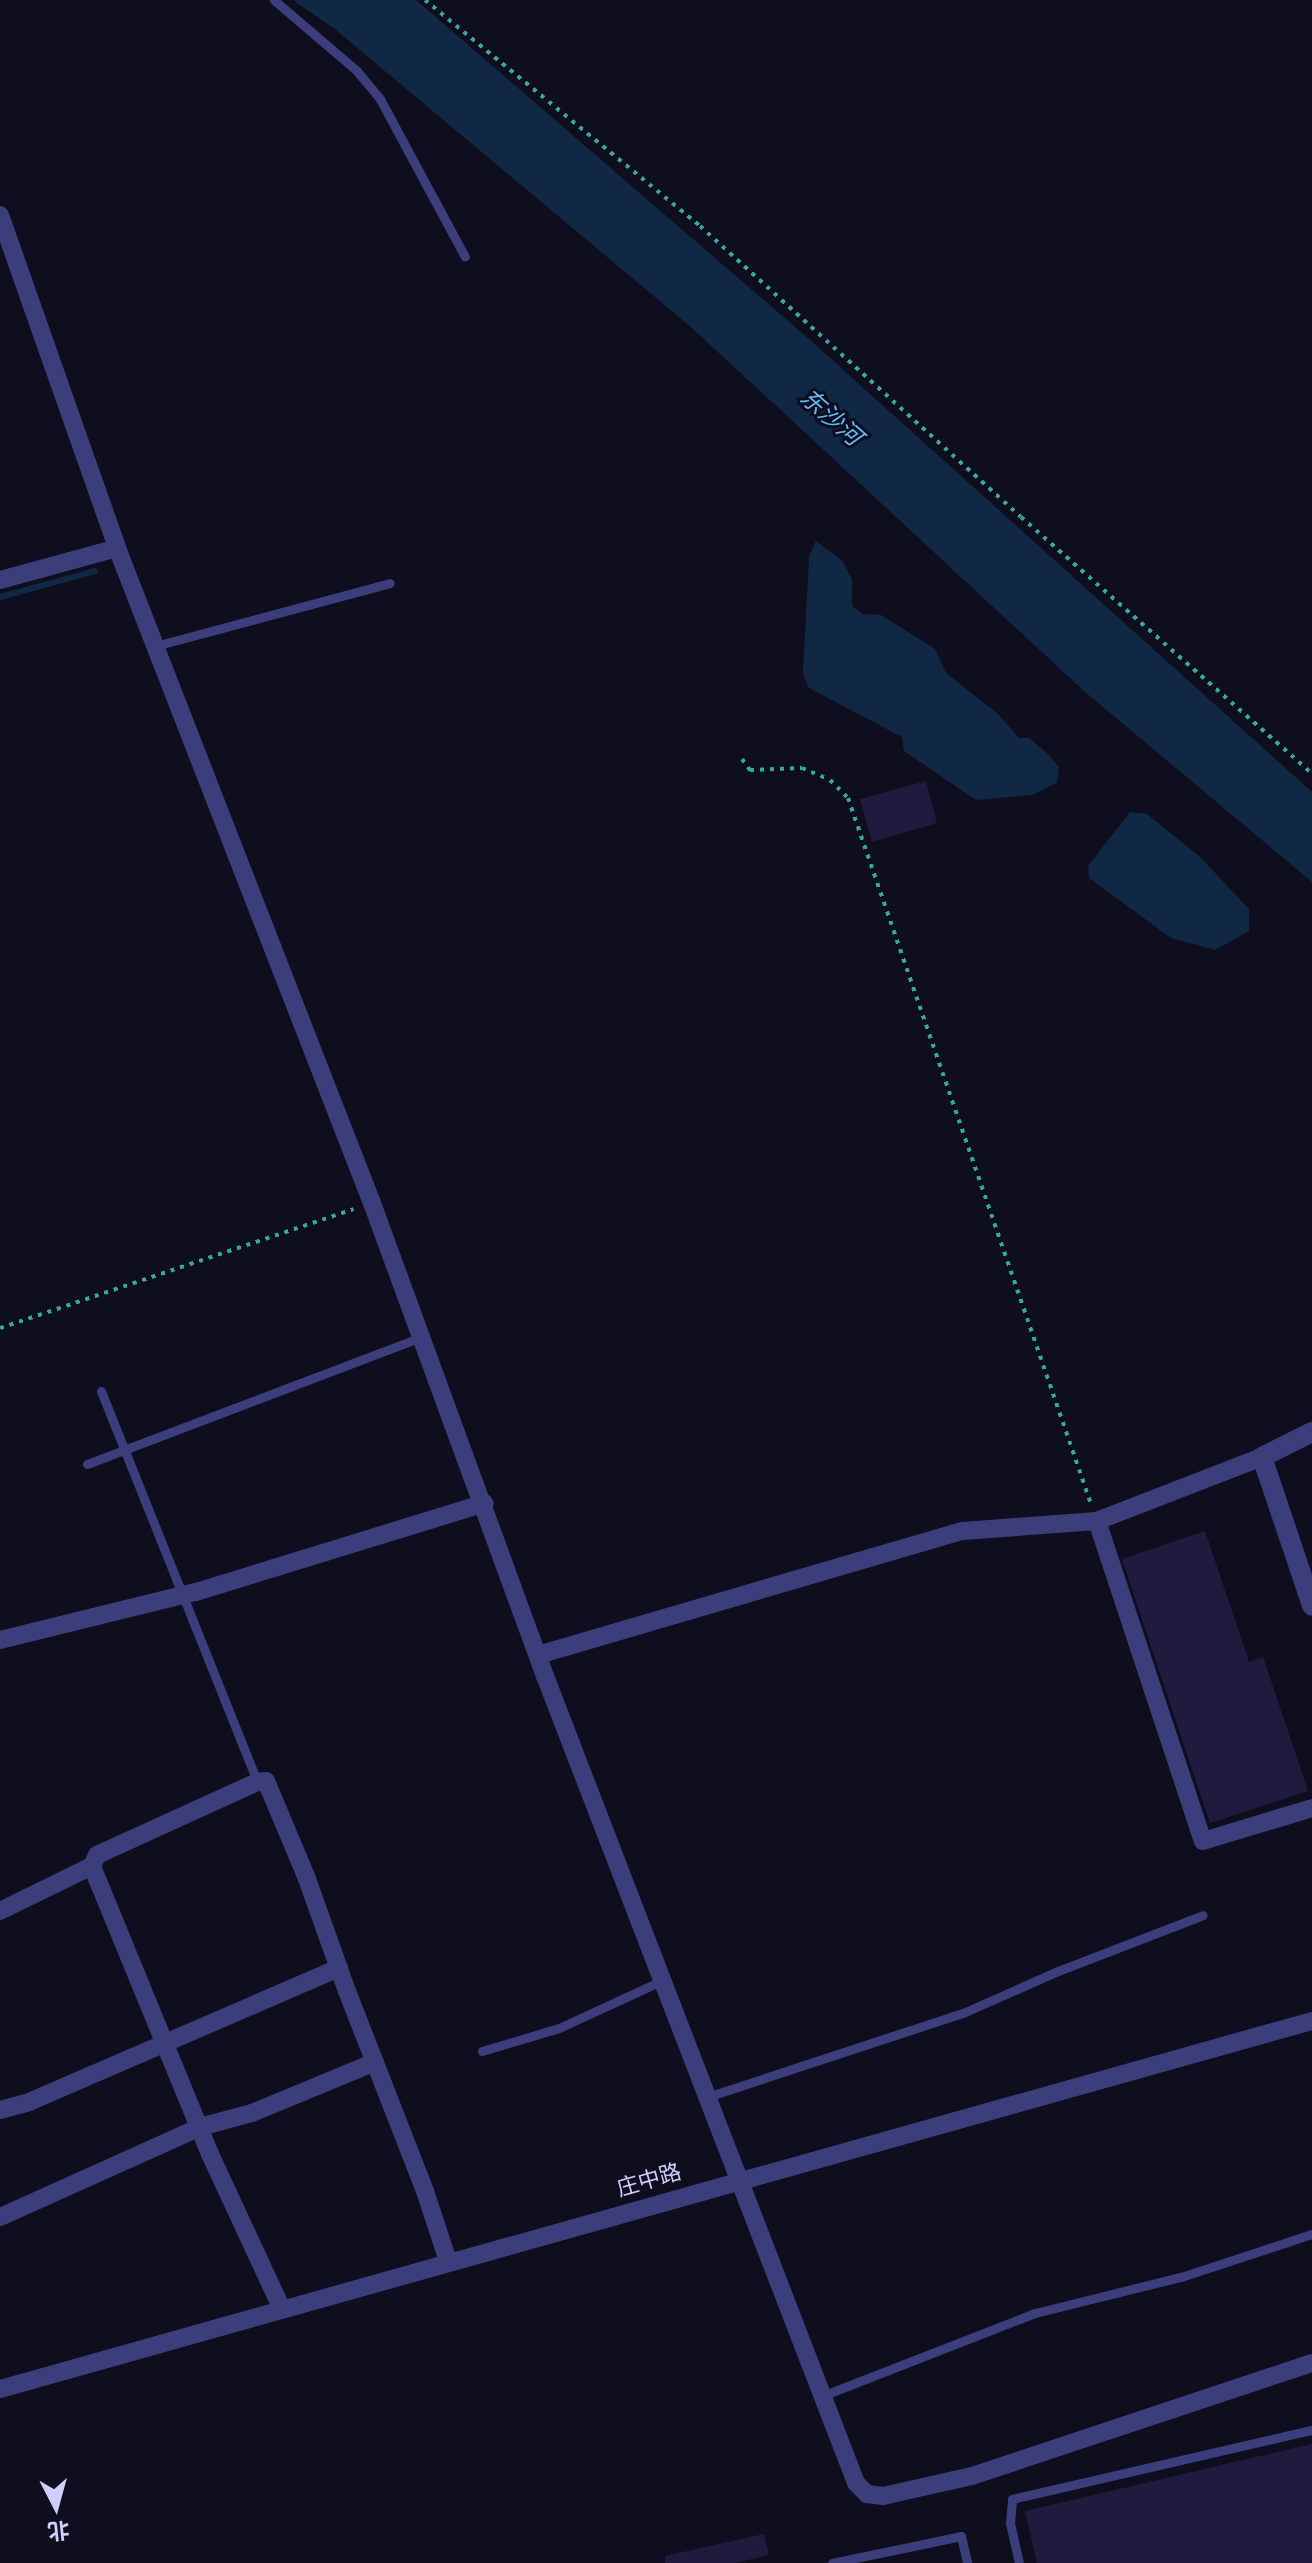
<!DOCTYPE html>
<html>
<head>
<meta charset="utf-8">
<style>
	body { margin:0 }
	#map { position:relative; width:1312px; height:2563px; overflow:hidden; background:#0f0e1f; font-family:Raleway,"Noto Sans SC",sans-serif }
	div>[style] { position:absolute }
	.water>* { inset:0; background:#112844 }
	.stream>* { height:6px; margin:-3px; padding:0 3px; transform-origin:3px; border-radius:3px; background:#112844 }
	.building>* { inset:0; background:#201b3e }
	.path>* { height:4px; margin-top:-2px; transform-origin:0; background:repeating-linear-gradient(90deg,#35a99a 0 4px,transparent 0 10px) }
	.service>* { height:9px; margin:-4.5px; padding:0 4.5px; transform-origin:4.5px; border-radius:4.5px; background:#3c3d7b }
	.minor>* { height:18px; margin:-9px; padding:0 9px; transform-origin:9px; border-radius:9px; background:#3c3d7b }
	.tertiary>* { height:20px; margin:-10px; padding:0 10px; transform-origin:10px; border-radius:10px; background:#3c3d7b }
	span { translate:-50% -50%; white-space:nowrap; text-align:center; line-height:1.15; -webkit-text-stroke:6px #0f0e1f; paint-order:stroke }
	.street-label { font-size:22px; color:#d0cefc }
	.water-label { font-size:24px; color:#63bbf5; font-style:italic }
	.north { position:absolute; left:16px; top:2467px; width:80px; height:80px; -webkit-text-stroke:6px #0f0e1f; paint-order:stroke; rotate:174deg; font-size:22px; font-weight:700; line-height:32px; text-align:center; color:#d0cefc }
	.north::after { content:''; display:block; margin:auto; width:28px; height:36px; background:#d0cefc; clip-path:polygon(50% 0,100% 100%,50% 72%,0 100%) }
</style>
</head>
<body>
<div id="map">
	<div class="water">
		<div style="clip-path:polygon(293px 0,416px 0,810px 340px,1312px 792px,1312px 882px,1084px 691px,692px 328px,336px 30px)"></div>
		<div style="clip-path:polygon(816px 541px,842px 561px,852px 579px,852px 606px,862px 614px,881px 615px,935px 649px,946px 673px,998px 714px,1019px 738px,1029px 738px,1048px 754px,1059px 767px,1057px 783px,1032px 795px,976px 800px,904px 751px,902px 737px,809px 688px,803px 673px,809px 557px)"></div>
		<div style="clip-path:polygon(1130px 812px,1147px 814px,1199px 856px,1249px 909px,1249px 931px,1215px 950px,1171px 938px,1089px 878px,1088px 866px)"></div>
	</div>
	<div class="stream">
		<div style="left:0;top:597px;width:98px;rotate:-15.3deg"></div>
	</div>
	<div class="building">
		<div style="clip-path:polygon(926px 781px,937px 823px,872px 842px,860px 799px)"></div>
		<div style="clip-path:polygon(1205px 1531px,1249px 1662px,1263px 1657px,1308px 1791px,1210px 1823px,1122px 1559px)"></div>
		<div style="clip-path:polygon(1312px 2444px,1312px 2563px,1037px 2563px,1025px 2511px)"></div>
		<div style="clip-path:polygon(764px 2534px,769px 2555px,734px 2563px,665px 2563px,665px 2556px)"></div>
	</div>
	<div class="path">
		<div style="left:425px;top:0;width:356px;rotate:39.4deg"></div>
		<div style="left:700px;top:226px;width:433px;rotate:42.2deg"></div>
		<div style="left:1021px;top:517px;width:388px;rotate:41.4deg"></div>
		<div style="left:742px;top:759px;width:14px;rotate:54deg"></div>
		<div style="left:750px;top:770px;width:52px;rotate:-2.2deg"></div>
		<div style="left:802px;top:768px;width:30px;rotate:23deg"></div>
		<div style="left:830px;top:780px;width:25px;rotate:45deg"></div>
		<div style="left:848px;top:798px;width:747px;rotate:71.01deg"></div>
		<div style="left:0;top:1328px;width:373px;rotate:-18.6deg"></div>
	</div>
	<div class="service">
		<div style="left:274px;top:0;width:108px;rotate:40.5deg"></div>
		<div style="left:356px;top:70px;width:38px;rotate:50deg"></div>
		<div style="left:380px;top:99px;width:179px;rotate:61.7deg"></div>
		<div style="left:155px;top:646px;width:243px;rotate:-15deg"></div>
		<div style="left:101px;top:1391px;width:421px;rotate:68.2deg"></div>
		<div style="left:87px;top:1464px;width:358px;rotate:-20.8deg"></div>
		<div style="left:482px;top:2051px;width:80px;rotate:-16.6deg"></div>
		<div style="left:559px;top:2028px;width:112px;rotate:-24.7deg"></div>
		<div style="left:707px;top:2097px;width:269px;rotate:-18.2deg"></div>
		<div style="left:963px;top:2013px;width:104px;rotate:-23.9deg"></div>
		<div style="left:1058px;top:1971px;width:155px;rotate:-21.1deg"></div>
		<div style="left:822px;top:2396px;width:229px;rotate:-21.3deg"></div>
		<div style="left:1035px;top:2313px;width:150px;rotate:-13.9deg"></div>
		<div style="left:1181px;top:2277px;width:138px;rotate:-18.2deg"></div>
		<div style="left:832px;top:2563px;width:132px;rotate:-11.8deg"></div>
		<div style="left:961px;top:2536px;width:28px;rotate:77deg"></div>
		<div style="left:1019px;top:2563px;width:41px;rotate:-102.7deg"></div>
		<div style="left:1010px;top:2523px;width:24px;rotate:-85deg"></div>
		<div style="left:1012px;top:2499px;width:308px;rotate:-13deg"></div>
	</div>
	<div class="minor">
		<div style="left:0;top:215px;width:353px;rotate:70.6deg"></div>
		<div style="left:0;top:580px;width:121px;rotate:-15.3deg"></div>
		<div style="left:117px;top:548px;width:703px;rotate:68.73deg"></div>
		<div style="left:372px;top:1203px;width:504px;rotate:69.91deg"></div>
		<div style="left:545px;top:1676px;width:865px;rotate:68.92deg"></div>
		<div style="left:856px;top:2483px;width:16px;rotate:45deg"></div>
		<div style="left:867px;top:2494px;width:16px;rotate:7deg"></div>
		<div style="left:883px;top:2496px;width:91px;rotate:-12.7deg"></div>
		<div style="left:972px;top:2476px;width:358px;rotate:-18.4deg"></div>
		<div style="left:1097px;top:1521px;width:337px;rotate:71.7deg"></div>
		<div style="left:1203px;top:1841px;width:114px;rotate:-16.8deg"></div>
		<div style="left:0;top:1640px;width:202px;rotate:-13.8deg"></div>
		<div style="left:196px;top:1592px;width:302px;rotate:-17.1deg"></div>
		<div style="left:538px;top:1655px;width:443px;rotate:-16.3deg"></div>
		<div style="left:963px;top:1531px;width:134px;rotate:-4.3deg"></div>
		<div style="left:1097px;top:1521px;width:177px;rotate:-21.2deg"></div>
		<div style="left:0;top:1911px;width:102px;rotate:-26.1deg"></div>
		<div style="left:0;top:2110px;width:30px;rotate:-15deg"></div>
		<div style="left:29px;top:2102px;width:338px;rotate:-23.4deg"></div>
		<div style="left:0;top:2217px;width:219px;rotate:-24.2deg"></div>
		<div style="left:200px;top:2127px;width:54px;rotate:-15.1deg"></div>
		<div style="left:252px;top:2113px;width:133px;rotate:-22.5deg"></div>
		<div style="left:281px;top:2307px;width:169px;rotate:-114.9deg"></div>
		<div style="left:210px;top:2154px;width:311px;rotate:-112.3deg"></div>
		<div style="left:92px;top:1866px;width:12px;rotate:-66deg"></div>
		<div style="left:97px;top:1855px;width:176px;rotate:-24.5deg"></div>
		<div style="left:257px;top:1782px;width:9px;rotate:-6deg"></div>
		<div style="left:266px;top:1781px;width:103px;rotate:67.2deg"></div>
		<div style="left:306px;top:1876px;width:122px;rotate:70.4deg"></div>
		<div style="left:347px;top:1991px;width:215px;rotate:68.7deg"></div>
		<div style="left:425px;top:2191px;width:74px;rotate:71.8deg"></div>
		<div style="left:0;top:2389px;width:1363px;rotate:-15.67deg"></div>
	</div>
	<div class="tertiary">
		<div style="left:1312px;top:1432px;width:56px;rotate:153.4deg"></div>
		<div style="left:1262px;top:1457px;width:157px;rotate:71.4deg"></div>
	</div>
	<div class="street-label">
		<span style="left:649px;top:2180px;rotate:-16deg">庄中路</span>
	</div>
	<div class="water-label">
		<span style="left:831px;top:417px;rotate:41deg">东沙河</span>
	</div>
	<div class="north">北</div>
</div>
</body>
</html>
